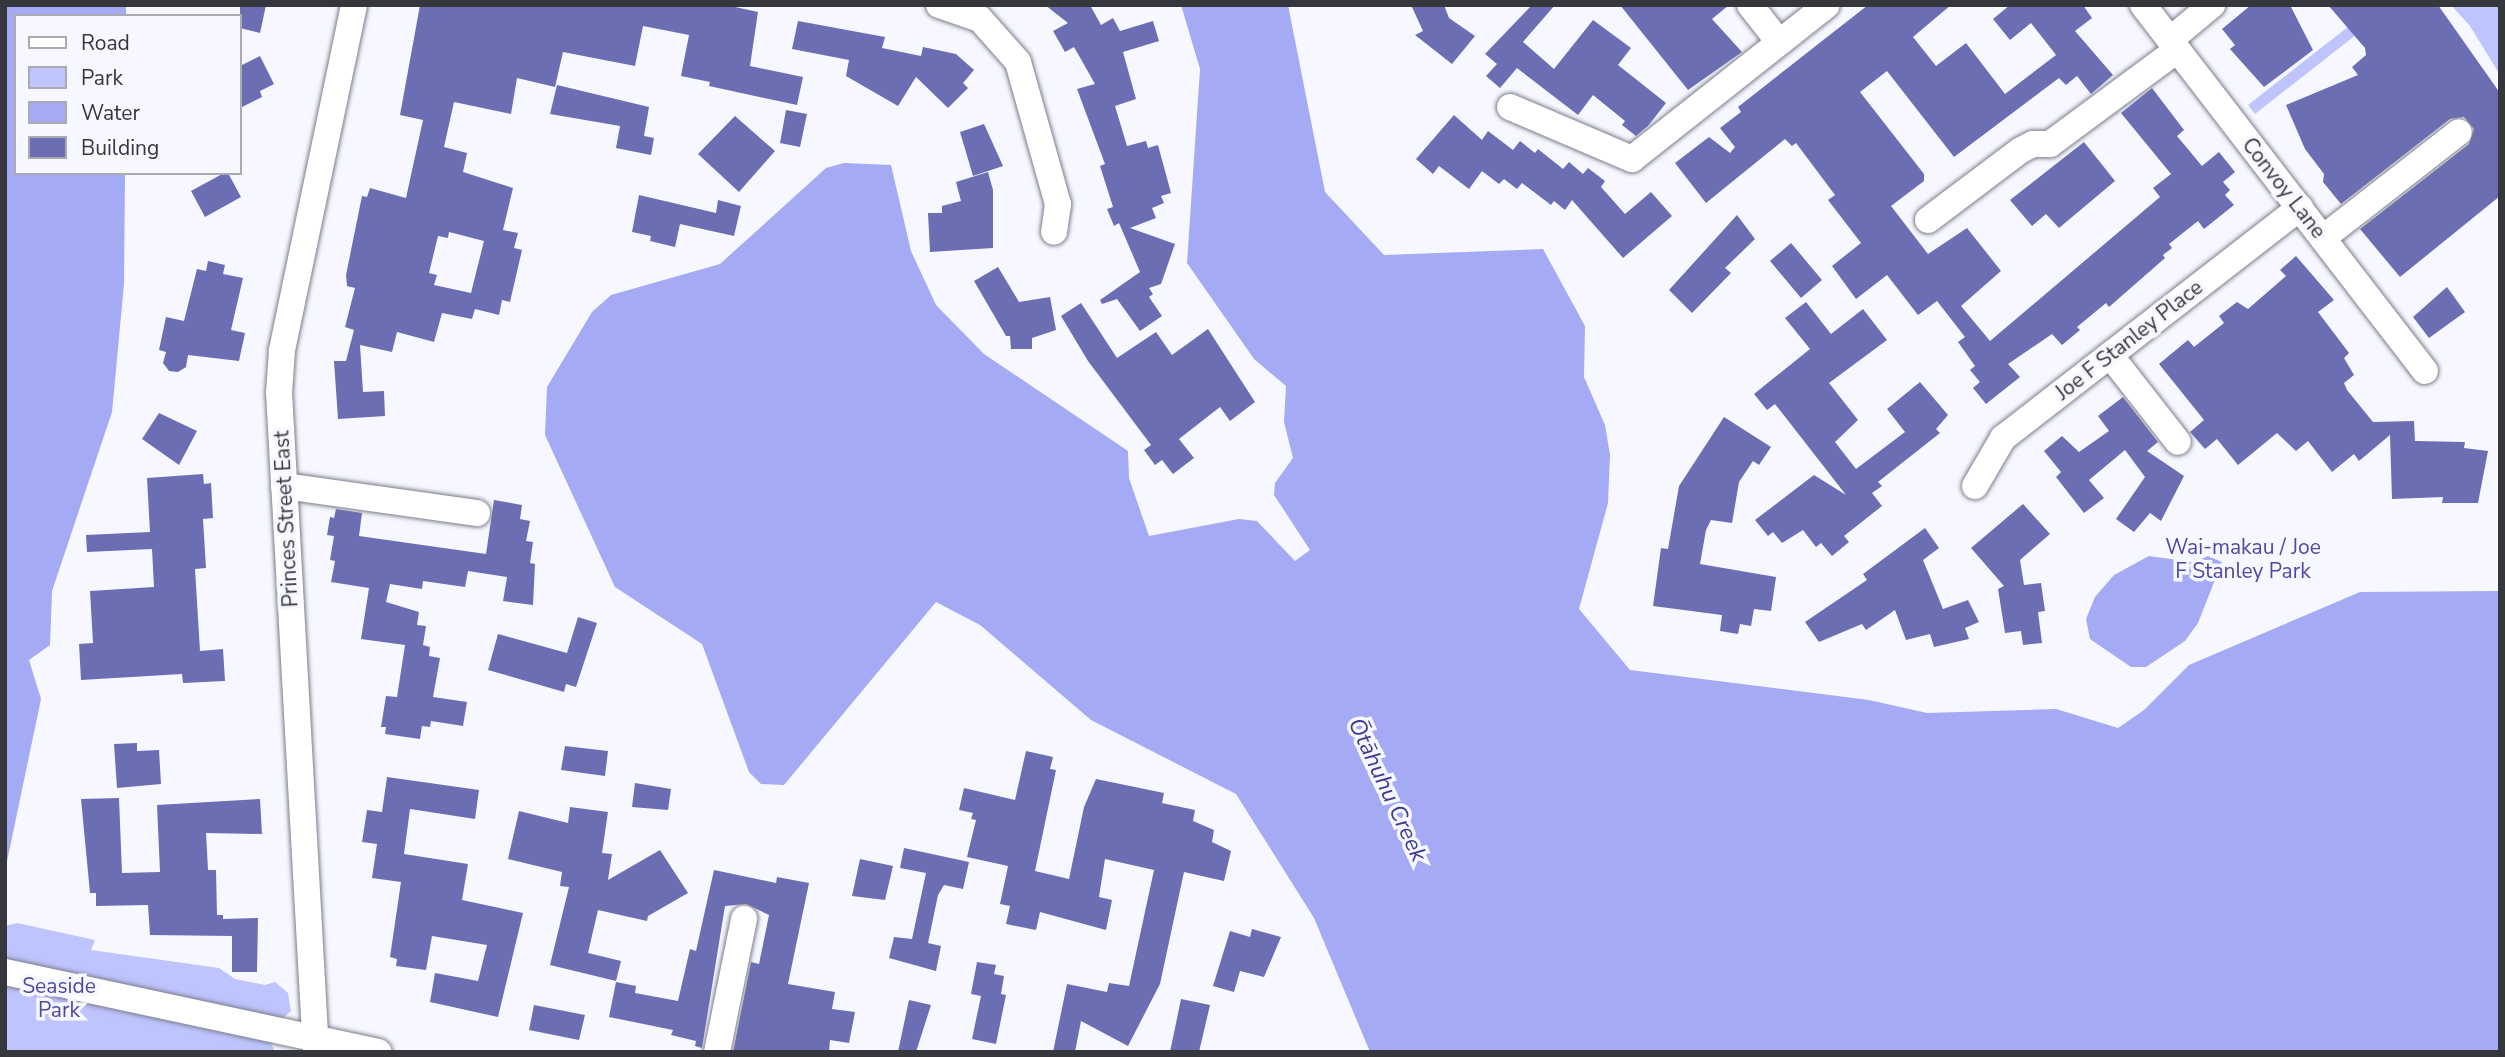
<!DOCTYPE html>
<html>
<head>
<meta charset="utf-8">
<style>
	body { margin:0 }
	#map { position:relative; width:2505px; height:1057px; overflow:hidden; background:#f7f8ff; font-family:"Nunito Sans",sans-serif }
	div>[style] { position:absolute }
	.green>* { inset:0; background:#bec4fd }
	.water>* { inset:0; background:#a4aaf3 }
	.building>* { inset:0; background:#6b6eb3 }
	.roads { filter:drop-shadow(0 0 2px #7b7d8b) drop-shadow(0 0 2px #7b7d8b) }
	.minor>* { height:26px; margin:-13px; padding:0 13px; transform-origin:13px; border-radius:13px; background:#fff }
	span { translate:-50% -50%; white-space:nowrap; text-align:center; line-height:1.15; -webkit-text-stroke:7px #f7f8ff; paint-order:stroke }
	.street-label { font-size:21px; color:#36373d }
	.park-label { font-size:21px; color:#4b4aa0 }
	.water-label { font-size:23px; color:#3d3a8f; font-style:italic }
	.frame { position:absolute; inset:0; border:7px solid #36373d; pointer-events:none }
	.legend { position:absolute; left:14px; top:14px; width:228px; height:161px; box-sizing:border-box; background:#f7f8ff; border:2px solid #aaabb1; margin:0; padding:9px 12px; list-style:none; font-size:21px; color:#36373d }
	.legend li { display:flex; align-items:center; gap:14px; height:35px }
	.legend b { width:35px; border:2px solid #aaabb1 }
</style>
</head>
<body>
<div id="map">
	<div class="green">
		<div style="clip-path:polygon(2376px 5px,2394px 5px,2255px 114px,2248px 105px)"></div>
		<div style="clip-path:polygon(2451px 5px,2500px 5px,2500px 75px,2470px 26px)"></div>
		<div style="clip-path:polygon(17px 923px,95px 940px,91px 950px,219px 968px,235px 979px,265px 985px,275px 982px,288px 993px,291px 1011px,266px 1032px,275px 1052px,5px 1052px,5px 926px)"></div>
	</div>
	<div class="water">
		<div style="clip-path:polygon(5px 5px,126px 5px,126px 16px,16px 16px,16px 173px,125px 173px,124px 284px,112px 412px,52px 591px,50px 645px,29px 660px,41px 699px,5px 871px)"></div>
		<div style="clip-path:polygon(1181px 5px,1288px 5px,1325px 192px,1384px 255px,1543px 249px,1585px 326px,1584px 377px,1605px 425px,1610px 455px,1608px 503px,1579px 609px,1630px 670px,1869px 700px,1927px 713px,2056px 709px,2118px 728px,2144px 710px,2189px 665px,2360px 592px,2500px 591px,2500px 1052px,1370px 1052px,1314px 918px,1236px 794px,1091px 720px,980px 625px,936px 602px,784px 785px,761px 784px,749px 772px,702px 644px,615px 587px,545px 435px,547px 387px,592px 312px,611px 295px,720px 264px,826px 168px,844px 163px,891px 165px,911px 251px,936px 305px,984px 354px,1128px 451px,1129px 478px,1149px 536px,1239px 519px,1257px 521px,1295px 561px,1310px 550px,1274px 495px,1275px 483px,1293px 458px,1284px 422px,1286px 386px,1254px 359px,1187px 263px,1200px 69px)"></div>
		<div style="clip-path:polygon(2149px 556px,2192px 562px,2208px 556px,2222px 562px,2198px 623px,2185px 641px,2146px 667px,2131px 667px,2090px 639px,2086px 619px,2095px 597px,2114px 575px)"></div>
	</div>
	<div class="building">
		<div style="clip-path:polygon(240px 5px,266px 5px,260px 33px,240px 28px)"></div>
		<div style="clip-path:polygon(evenodd,420px 5px,726px 5px,758px 12px,750px 66px,803px 77px,797px 105px,709px 86px,710px 82px,681px 76px,689px 35px,643px 26px,635px 66px,563px 52px,555px 87px,517px 78px,511px 114px,454px 102px,444px 147px,467px 153px,463px 172px,513px 188px,503px 230px,518px 233px,514px 248px,522px 250px,510px 302px,502px 300px,499px 315px,475px 309px,472px 319px,442px 313px,434px 342px,397px 332px,392px 352px,360px 345px,363px 392px,384px 391px,385px 416px,338px 419px,334px 361px,346px 361px,354px 330px,345px 327px,355px 288px,347px 286px,346px 275px,362px 196px,367px 197px,370px 188px,406px 198px,423px 120px,400px 115px,420px 5px,449px 232px,484px 241px,471px 293px,434px 285px,437px 275px,429px 273px,438px 236px,448px 238px,449px 232px)"></div>
		<div style="clip-path:polygon(1045px 5px,1090px 5px,1101px 25px,1113px 18px,1120px 31px,1153px 21px,1159px 41px,1123px 52px,1136px 99px,1115px 106px,1127px 146px,1146px 141px,1148px 148px,1158px 145px,1171px 193px,1161px 196px,1164px 203px,1152px 208px,1156px 218px,1130px 228px,1175px 244px,1161px 284px,1149px 288px,1153px 294px,1149px 297px,1162px 316px,1140px 331px,1117px 299px,1102px 304px,1100px 300px,1140px 272px,1119px 223px,1114px 226px,1107px 209px,1113px 207px,1100px 166px,1105px 164px,1077px 89px,1095px 84px,1074px 47px,1065px 52px,1053px 31px,1068px 23px)"></div>
		<div style="clip-path:polygon(1411px 5px,1444px 5px,1449px 18px,1475px 36px,1452px 64px,1415px 35px,1423px 31px)"></div>
		<div style="clip-path:polygon(1532px 5px,1555px 5px,1523px 42px,1554px 69px,1593px 20px,1631px 48px,1618px 65px,1666px 103px,1648px 126px,1636px 136px,1622px 125px,1625px 121px,1593px 95px,1578px 115px,1517px 68px,1500px 88px,1486px 76px,1497px 64px,1485px 54px)"></div>
		<div style="clip-path:polygon(1620px 5px,1729px 5px,1712px 19px,1742px 52px,1688px 90px)"></div>
		<div style="clip-path:polygon(1868px 5px,1951px 5px,1913px 37px,1936px 66px,1966px 43px,2005px 94px,2056px 55px,2031px 23px,2010px 40px,1993px 19px,2010px 5px,2083px 5px,2092px 18px,2075px 31px,2113px 75px,2091px 94px,2077px 76px,2066px 85px,2059px 78px,1954px 157px,1887px 71px,1860px 92px,1924px 174px,1924px 181px,1891px 206px,1928px 254px,1967px 228px,2001px 271px,1961px 306px,1990px 341px,2160px 197px,2153px 188px,2171px 174px,2121px 113px,2152px 88px,2184px 130px,2177px 136px,2202px 166px,2219px 152px,2235px 172px,2223px 182px,2230px 190px,2225px 195px,2234px 205px,2204px 229px,2198px 221px,2169px 244px,2172px 248px,2163px 255px,2165px 258px,2109px 307px,2106px 303px,2077px 327px,2080px 330px,2062px 345px,2052px 334px,2008px 364px,2020px 377px,1986px 404px,1973px 388px,1980px 382px,1970px 370px,1975px 366px,1958px 342px,1965px 337px,1937px 301px,1918px 315px,1887px 275px,1856px 299px,1832px 266px,1861px 243px,1828px 200px,1835px 195px,1796px 143px,1792px 146px,1785px 139px,1706px 203px,1675px 163px,1709px 137px,1730px 153px,1735px 147px,1720px 128px,1741px 112px,1738px 107px)"></div>
		<div style="clip-path:polygon(2251px 5px,2290px 5px,2313px 50px,2264px 87px,2230px 49px,2235px 45px,2222px 29px)"></div>
		<div style="clip-path:polygon(2328px 5px,2438px 5px,2500px 93px,2500px 196px,2400px 277px,2360px 229px,2469px 144px,2474px 129px,2464px 117px,2450px 119px,2341px 204px,2323px 182px,2324px 174px,2305px 149px,2286px 105px,2358px 75px,2352px 67px,2366px 55px,2365px 48px)"></div>
		<div style="clip-path:polygon(798px 21px,885px 37px,882px 48px,921px 56px,923px 47px,956px 54px,974px 70px,963px 83px,968px 88px,948px 108px,916px 77px,898px 106px,846px 76px,849px 60px,792px 49px)"></div>
		<div style="clip-path:polygon(260px 56px,274px 84px,260px 91px,262px 97px,240px 108px,240px 66px)"></div>
		<div style="clip-path:polygon(557px 85px,649px 107px,644px 136px,654px 138px,651px 155px,616px 148px,620px 126px,550px 114px)"></div>
		<div style="clip-path:polygon(786px 110px,807px 114px,800px 147px,780px 143px)"></div>
		<div style="clip-path:polygon(1454px 115px,1482px 140px,1488px 131px,1513px 150px,1520px 141px,1535px 153px,1538px 149px,1563px 169px,1569px 162px,1583px 174px,1588px 168px,1605px 181px,1601px 187px,1625px 214px,1651px 192px,1672px 216px,1623px 258px,1572px 200px,1565px 210px,1554px 201px,1551px 205px,1522px 183px,1517px 189px,1504px 179px,1499px 184px,1482px 171px,1469px 189px,1439px 166px,1433px 174px,1416px 159px)"></div>
		<div style="clip-path:polygon(735px 116px,775px 151px,739px 192px,698px 154px)"></div>
		<div style="clip-path:polygon(984px 124px,1003px 166px,973px 176px,960px 132px)"></div>
		<div style="clip-path:polygon(2084px 142px,2115px 181px,2059px 228px,2046px 214px,2032px 226px,2010px 200px)"></div>
		<div style="clip-path:polygon(988px 172px,993px 190px,993px 248px,930px 252px,928px 213px,942px 213px,942px 206px,961px 201px,956px 182px)"></div>
		<div style="clip-path:polygon(224px 173px,228px 173px,241px 197px,205px 217px,191px 191px)"></div>
		<div style="clip-path:polygon(639px 195px,716px 213px,718px 200px,741px 206px,734px 236px,680px 224px,675px 247px,650px 241px,651px 236px,632px 232px)"></div>
		<div style="clip-path:polygon(1737px 215px,1755px 239px,1725px 268px,1731px 273px,1692px 313px,1669px 290px)"></div>
		<div style="clip-path:polygon(1791px 243px,1822px 280px,1801px 298px,1770px 261px)"></div>
		<div style="clip-path:polygon(2296px 256px,2334px 300px,2318px 312px,2349px 353px,2344px 358px,2354px 375px,2344px 383px,2347px 390px,2373px 422px,2414px 421px,2415px 441px,2465px 442px,2464px 448px,2488px 451px,2478px 503px,2442px 503px,2443px 497px,2392px 499px,2390px 435px,2359px 461px,2354px 454px,2332px 472px,2308px 441px,2296px 451px,2277px 433px,2238px 465px,2217px 439px,2205px 449px,2190px 432px,2204px 420px,2159px 364px,2188px 340px,2194px 347px,2224px 323px,2219px 316px,2237px 302px,2248px 309px,2286px 276px,2280px 270px)"></div>
		<div style="clip-path:polygon(208px 261px,225px 265px,223px 274px,243px 278px,231px 330px,245px 333px,239px 361px,188px 355px,186px 367px,178px 372px,169px 371px,163px 363px,166px 352px,159px 350px,166px 317px,184px 321px,197px 269px,206px 271px)"></div>
		<div style="clip-path:polygon(998px 267px,1019px 302px,1050px 297px,1056px 330px,1032px 338px,1032px 349px,1011px 349px,1010px 336px,1006px 336px,974px 281px)"></div>
		<div style="clip-path:polygon(2447px 287px,2465px 312px,2429px 338px,2413px 317px)"></div>
		<div style="clip-path:polygon(1806px 302px,1831px 334px,1863px 309px,1887px 340px,1829px 383px,1858px 420px,1835px 442px,1856px 469px,1905px 432px,1887px 409px,1920px 382px,1948px 415px,1936px 429px,1940px 433px,1878px 482px,1882px 486px,1872px 493px,1882px 506px,1844px 536px,1849px 542px,1832px 556px,1821px 543px,1816px 547px,1803px 530px,1782px 543px,1773px 532px,1768px 536px,1755px 520px,1814px 475px,1846px 495px,1775px 404px,1767px 410px,1754px 394px,1810px 349px,1785px 318px)"></div>
		<div style="clip-path:polygon(1081px 303px,1117px 358px,1156px 332px,1172px 355px,1208px 329px,1255px 402px,1230px 421px,1220px 407px,1179px 439px,1194px 458px,1173px 474px,1162px 460px,1155px 465px,1144px 450px,1151px 445px,1088px 361px,1061px 316px)"></div>
		<div style="clip-path:polygon(2123px 397px,2158px 442px,2147px 451px,2184px 476px,2161px 521px,2150px 513px,2134px 532px,2116px 519px,2145px 477px,2125px 450px,2089px 480px,2104px 498px,2084px 513px,2056px 477px,2061px 472px,2044px 451px,2062px 436px,2079px 452px,2109px 431px,2098px 416px)"></div>
		<div style="clip-path:polygon(159px 413px,197px 431px,179px 465px,142px 439px)"></div>
		<div style="clip-path:polygon(1724px 417px,1771px 447px,1759px 465px,1753px 461px,1739px 482px,1732px 523px,1711px 520px,1706px 530px,1700px 564px,1776px 577px,1771px 611px,1754px 609px,1751px 626px,1740px 624px,1738px 634px,1720px 631px,1722px 615px,1653px 606px,1661px 548px,1668px 549px,1679px 486px)"></div>
		<div style="clip-path:polygon(203px 474px,204px 484px,211px 483px,213px 518px,203px 519px,206px 568px,195px 569px,200px 651px,223px 649px,225px 681px,183px 683px,182px 674px,81px 680px,79px 644px,93px 643px,90px 591px,154px 587px,152px 549px,87px 552px,86px 535px,150px 532px,147px 478px)"></div>
		<div style="clip-path:polygon(494px 500px,522px 505px,520px 519px,530px 521px,526px 541px,533px 542px,530px 563px,535px 564px,533px 605px,503px 601px,507px 577px,468px 571px,465px 587px,423px 581px,422px 589px,390px 584px,386px 602px,419px 612px,417px 625px,426px 626px,423px 645px,430px 647px,429px 656px,440px 658px,433px 697px,467px 702px,463px 726px,431px 721px,430px 727px,422px 726px,420px 739px,385px 734px,386px 727px,381px 727px,386px 696px,397px 697px,405px 645px,361px 639px,369px 588px,331px 582px,335px 561px,330px 560px,334px 536px,327px 535px,330px 517px,334px 518px,336px 509px,362px 513px,359px 536px,486px 554px)"></div>
		<div style="clip-path:polygon(2023px 504px,2050px 534px,2020px 560px,2024px 585px,2041px 583px,2045px 611px,2038px 612px,2042px 643px,2023px 645px,2021px 631px,2005px 633px,1998px 589px,2004px 586px,1971px 548px)"></div>
		<div style="clip-path:polygon(1925px 528px,1939px 548px,1923px 560px,1943px 609px,1968px 600px,1979px 622px,1965px 628px,1969px 639px,1934px 647px,1930px 634px,1906px 640px,1895px 610px,1866px 630px,1862px 624px,1819px 642px,1805px 622px,1867px 580px,1863px 574px)"></div>
		<div style="clip-path:polygon(578px 617px,597px 623px,576px 687px,566px 684px,564px 692px,488px 670px,498px 634px,567px 653px)"></div>
		<div style="clip-path:polygon(137px 743px,137px 751px,159px 750px,161px 784px,117px 788px,114px 744px)"></div>
		<div style="clip-path:polygon(565px 746px,608px 751px,605px 776px,561px 770px)"></div>
		<div style="clip-path:polygon(1026px 751px,1053px 757px,1050px 769px,1056px 770px,1035px 871px,1069px 879px,1084px 807px,1096px 779px,1164px 793px,1162px 803px,1195px 810px,1193px 821px,1214px 830px,1212px 842px,1231px 851px,1224px 881px,1184px 872px,1160px 984px,1128px 1046px,1081px 1021px,1075px 1052px,1053px 1052px,1067px 984px,1107px 992px,1109px 983px,1129px 986px,1154px 870px,1105px 859px,1099px 897px,1112px 900px,1106px 930px,1040px 912px,1036px 930px,1006px 924px,1010px 906px,1000px 904px,1008px 866px,967px 857px,976px 820px,971px 819px,973px 813px,959px 810px,964px 788px,1015px 800px)"></div>
		<div style="clip-path:polygon(387px 777px,479px 790px,475px 819px,410px 809px,404px 854px,468px 864px,462px 900px,523px 913px,498px 1017px,430px 1002px,435px 973px,478px 981px,487px 945px,432px 936px,426px 970px,396px 966px,397px 959px,390px 957px,401px 882px,372px 878px,377px 844px,362px 842px,367px 810px,382px 812px)"></div>
		<div style="clip-path:polygon(635px 783px,671px 789px,668px 810px,632px 807px)"></div>
		<div style="clip-path:polygon(119px 798px,122px 873px,160px 872px,157px 805px,260px 799px,262px 834px,206px 833px,208px 870px,216px 870px,217px 915px,223px 915px,223px 919px,258px 918px,257px 972px,232px 972px,232px 936px,150px 935px,148px 905px,96px 906px,96px 893px,90px 893px,81px 799px)"></div>
		<div style="clip-path:polygon(570px 807px,608px 812px,602px 853px,612px 854px,608px 880px,660px 850px,688px 893px,648px 916px,647px 921px,598px 910px,588px 953px,621px 961px,616px 981px,550px 965px,569px 887px,560px 886px,562px 872px,508px 859px,519px 811px,568px 823px)"></div>
		<div style="clip-path:polygon(904px 848px,969px 862px,963px 889px,944px 885px,938px 895px,928px 943px,941px 946px,936px 971px,889px 958px,894px 937px,912px 939px,926px 873px,900px 868px)"></div>
		<div style="clip-path:polygon(860px 859px,893px 866px,885px 900px,852px 896px)"></div>
		<div style="clip-path:polygon(714px 870px,776px 883px,777px 877px,809px 883px,788px 984px,835px 992px,832px 1009px,855px 1012px,849px 1043px,830px 1040px,829px 1052px,733px 1052px,751px 962px,759px 964px,769px 915px,746px 904px,725px 906px,702px 1048px,695px 1046px,696px 1041px,671px 1035px,673px 1030px,609px 1017px,616px 982px,636px 986px,635px 993px,678px 1001px,690px 949px,696px 951px)"></div>
		<div style="clip-path:polygon(1252px 929px,1281px 937px,1264px 977px,1240px 971px,1234px 992px,1213px 986px,1230px 931px,1250px 937px)"></div>
		<div style="clip-path:polygon(977px 962px,996px 965px,994px 974px,1004px 976px,1001px 994px,1006px 995px,996px 1044px,972px 1039px,981px 996px,971px 994px)"></div>
		<div style="clip-path:polygon(1181px 999px,1210px 1005px,1199px 1052px,1170px 1052px)"></div>
		<div style="clip-path:polygon(909px 1000px,931px 1005px,916px 1052px,898px 1052px)"></div>
		<div style="clip-path:polygon(534px 1005px,585px 1015px,579px 1040px,529px 1030px)"></div>
	</div>
	<div class="roads">
		<div class="minor">
			<div style="left:939px;top:5px;width:43px;rotate:18.9deg"></div>
			<div style="left:980px;top:19px;width:57px;rotate:48.5deg"></div>
			<div style="left:1018px;top:62px;width:148px;rotate:74.3deg"></div>
			<div style="left:1058px;top:204px;width:28px;rotate:98deg"></div>
			<div style="left:1750px;top:5px;width:47px;rotate:51.9deg"></div>
			<div style="left:2143px;top:5px;width:462px;rotate:52.4deg"></div>
			<div style="left:2170px;top:40px;width:55px;rotate:-39.8deg"></div>
			<div style="left:1510px;top:107px;width:133px;rotate:23.1deg"></div>
			<div style="left:1632px;top:159px;width:248px;rotate:-38.3deg"></div>
			<div style="left:1928px;top:220px;width:116px;rotate:-37deg"></div>
			<div style="left:2021px;top:150px;width:13px;rotate:-27deg"></div>
			<div style="left:2033px;top:144px;width:17px"></div>
			<div style="left:2050px;top:144px;width:158px;rotate:-36.5deg"></div>
			<div style="left:2323px;top:238px;width:172px;rotate:-37.9deg"></div>
			<div style="left:2110px;top:355px;width:110px;rotate:52deg"></div>
			<div style="left:284px;top:486px;width:195px;rotate:8deg"></div>
			<div style="left:1975px;top:486px;width:56px;rotate:-59.7deg"></div>
			<div style="left:2003px;top:438px;width:376px;rotate:-37.8deg"></div>
			<div style="left:5px;top:972px;width:382px;rotate:12.1deg"></div>
			<div style="left:316px;top:1052px;width:660px;rotate:-93.21deg"></div>
			<div style="left:279px;top:393px;width:43px;rotate:-86deg"></div>
			<div style="left:282px;top:350px;width:352px;rotate:-78.2deg"></div>
			<div style="left:717px;top:1052px;width:136px;rotate:-78.5deg"></div>
		</div>
	</div>
	<div class="street-label">
		<span style="left:2284px;top:188px;rotate:52deg">Convoy Lane</span>
		<span style="left:2129px;top:340px;rotate:-38deg">Joe F Stanley Place</span>
		<span style="left:286px;top:519px;rotate:-93deg">Princes Street East</span>
	</div>
	<div class="park-label">
		<span style="left:2243px;top:559px">Wai-makau / Joe<br>F Stanley Park</span>
		<span style="left:59px;top:998px">Seaside<br>Park</span>
	</div>
	<div class="water-label">
		<span style="left:1387px;top:790px;rotate:65deg">Ōtāhuhu Creek</span>
	</div>
	<div class="frame"></div>
	<ul class="legend">
	<li><b style="height:9px;background:#fff"></b>Road</li>
	<li><b style="height:19px;background:#bec4fd"></b>Park</li>
	<li><b style="height:19px;background:#a4aaf3"></b>Water</li>
	<li><b style="height:19px;background:#6b6eb3"></b>Building</li>
	</ul>
</div>
</body>
</html>
